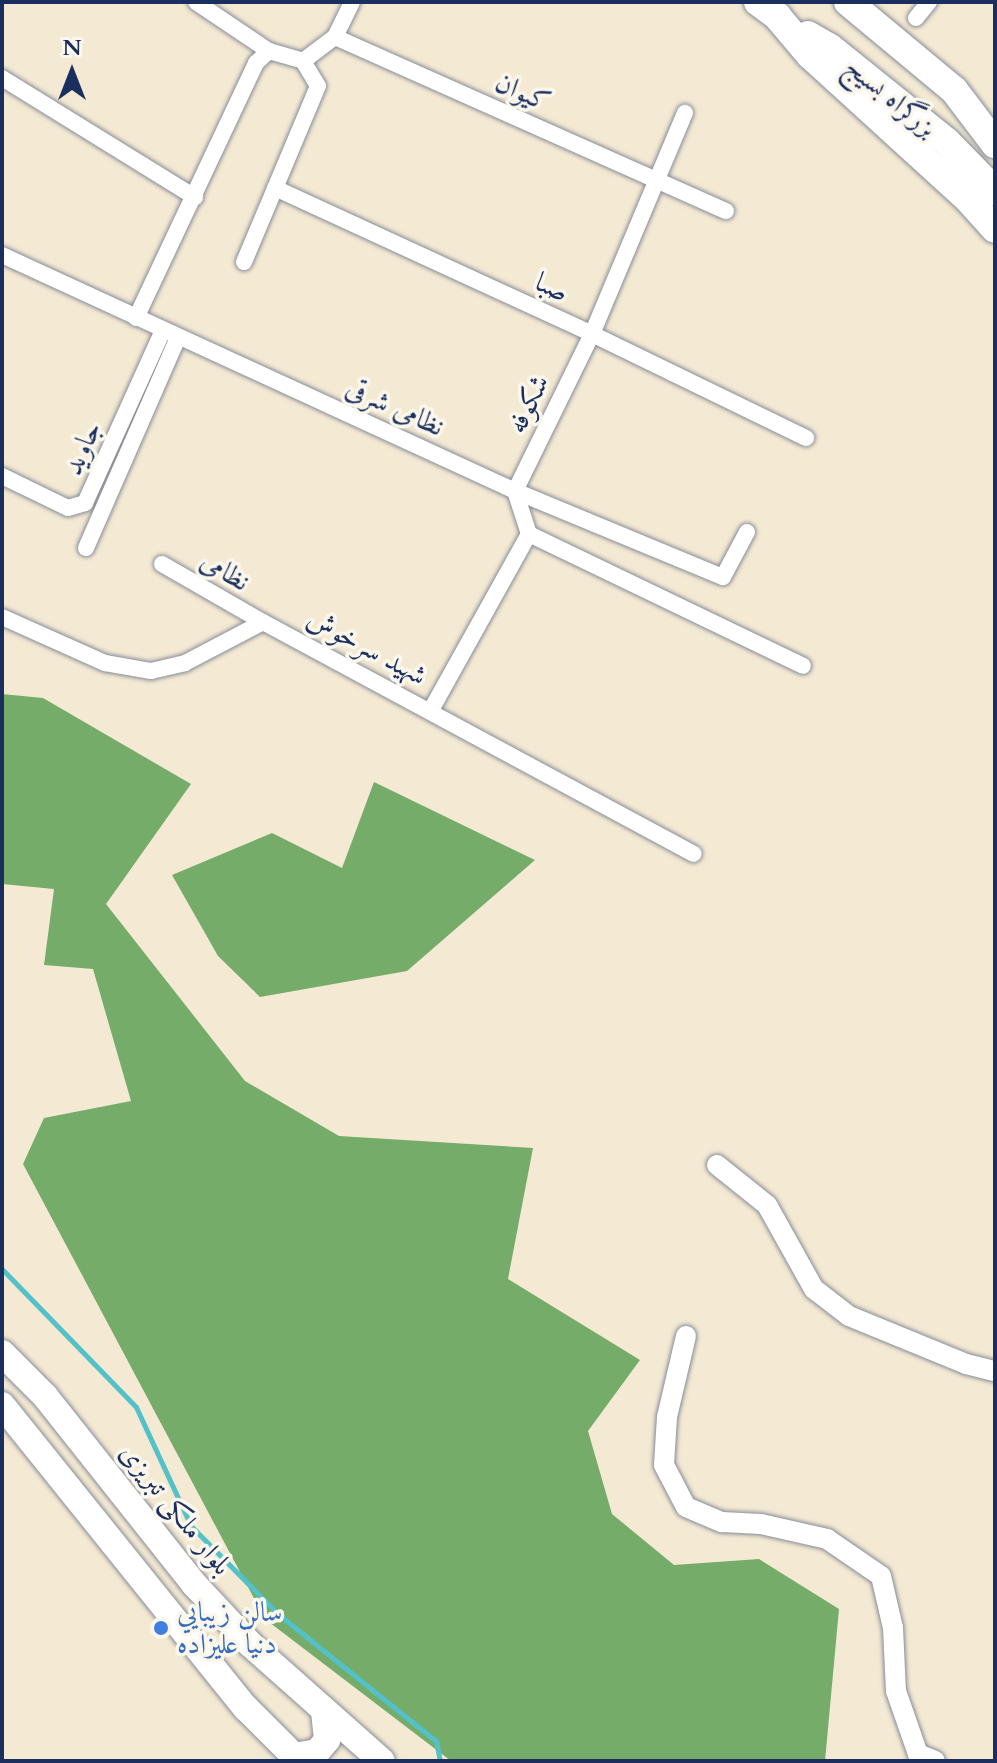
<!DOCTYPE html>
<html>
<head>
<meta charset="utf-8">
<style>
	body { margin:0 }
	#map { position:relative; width:997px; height:1763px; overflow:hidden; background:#f4ead3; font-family:Cardo,Amiri,serif }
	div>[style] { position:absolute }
	.forest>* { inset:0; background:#75ac69 }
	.stream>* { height:5px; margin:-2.5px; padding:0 2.5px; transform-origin:2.5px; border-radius:2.5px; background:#53c1c7 }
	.roads { filter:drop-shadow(0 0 2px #888c98) drop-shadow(0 0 2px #888c98) }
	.minor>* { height:16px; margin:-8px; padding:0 8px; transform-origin:8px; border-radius:8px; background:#fff }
	.tertiary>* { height:20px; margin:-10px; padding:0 10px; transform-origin:10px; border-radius:10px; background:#fff }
	.primary>* { height:26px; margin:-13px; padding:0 13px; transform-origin:13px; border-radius:13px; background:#fff }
	.trunk>* { height:28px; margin:-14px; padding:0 14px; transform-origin:14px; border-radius:14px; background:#fff }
	.dots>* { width:22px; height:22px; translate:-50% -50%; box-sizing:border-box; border:4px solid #fbf7ec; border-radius:50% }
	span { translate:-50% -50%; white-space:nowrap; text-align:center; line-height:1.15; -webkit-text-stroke:7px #fbf7ec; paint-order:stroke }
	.street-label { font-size:28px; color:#1b2f5e }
	.shop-label { font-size:28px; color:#366cbe }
	.left { translate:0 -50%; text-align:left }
	.frame { position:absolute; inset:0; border:4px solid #1b2f5e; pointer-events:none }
	.north { position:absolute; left:32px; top:32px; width:80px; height:80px; -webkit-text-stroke:6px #fbf7ec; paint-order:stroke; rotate:0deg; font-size:22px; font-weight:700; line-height:32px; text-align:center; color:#1b2f5e }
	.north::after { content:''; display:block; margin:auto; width:28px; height:36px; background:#1b2f5e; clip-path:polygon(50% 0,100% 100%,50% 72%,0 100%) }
</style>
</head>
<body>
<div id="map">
	<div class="forest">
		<div style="clip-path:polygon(2px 694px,43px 698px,191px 784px,106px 904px,245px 1081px,339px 1136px,533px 1148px,508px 1279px,640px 1360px,588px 1431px,612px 1514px,674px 1565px,759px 1559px,839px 1609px,825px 1761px,451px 1761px,265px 1619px,23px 1164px,44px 1118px,131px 1101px,93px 969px,44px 965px,54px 889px,2px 884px)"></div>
		<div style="clip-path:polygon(374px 782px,535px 860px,407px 971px,260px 997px,218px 956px,172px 875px,272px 833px,342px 868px)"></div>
	</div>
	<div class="stream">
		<div style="left:2px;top:1269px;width:192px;rotate:45.8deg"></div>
		<div style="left:136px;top:1407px;width:131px;rotate:65.2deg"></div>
		<div style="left:191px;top:1526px;width:124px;rotate:45.3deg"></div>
		<div style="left:278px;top:1614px;width:203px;rotate:38.8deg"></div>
		<div style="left:436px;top:1741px;width:20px;rotate:79deg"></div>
	</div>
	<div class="roads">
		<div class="minor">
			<div style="left:196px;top:2px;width:88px;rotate:33.9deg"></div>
			<div style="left:916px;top:18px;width:21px;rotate:-51deg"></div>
			<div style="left:335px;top:37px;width:39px;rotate:-64deg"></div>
			<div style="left:303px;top:61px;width:40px;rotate:-37deg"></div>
			<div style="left:335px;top:37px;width:428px;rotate:24deg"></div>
			<div style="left:2px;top:78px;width:227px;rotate:31.7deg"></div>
			<div style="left:275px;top:188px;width:349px;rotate:24.7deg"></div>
			<div style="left:592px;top:334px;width:238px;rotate:25.9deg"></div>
			<div style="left:2px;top:255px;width:565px;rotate:24.7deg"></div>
			<div style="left:515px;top:491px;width:225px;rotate:22.5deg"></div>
			<div style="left:723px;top:577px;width:51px;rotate:-61.9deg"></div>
			<div style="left:136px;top:318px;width:282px;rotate:-64.8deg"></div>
			<div style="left:256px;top:63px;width:18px;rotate:-43deg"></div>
			<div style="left:269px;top:51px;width:35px;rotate:16deg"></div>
			<div style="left:303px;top:61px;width:29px;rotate:59deg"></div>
			<div style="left:318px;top:86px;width:191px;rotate:112.8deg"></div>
			<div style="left:2px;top:476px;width:73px;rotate:25.9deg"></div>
			<div style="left:68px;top:508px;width:18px;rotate:-16deg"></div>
			<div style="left:85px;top:503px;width:190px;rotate:-65.7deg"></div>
			<div style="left:529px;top:534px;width:304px;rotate:25.7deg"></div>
			<div style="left:86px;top:548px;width:230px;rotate:-66.4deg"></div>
			<div style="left:162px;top:564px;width:116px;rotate:29.9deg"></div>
			<div style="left:263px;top:622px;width:489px;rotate:28.3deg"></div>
			<div style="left:2px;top:617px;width:113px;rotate:24.1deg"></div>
			<div style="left:105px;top:663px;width:47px;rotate:9.9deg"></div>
			<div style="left:151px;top:671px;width:35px;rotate:-13deg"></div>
			<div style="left:185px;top:663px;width:88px;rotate:-27.7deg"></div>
			<div style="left:431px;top:710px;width:201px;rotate:-60.9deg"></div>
			<div style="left:529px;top:534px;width:45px;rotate:-108deg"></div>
			<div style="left:515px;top:491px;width:175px;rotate:-63.9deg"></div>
			<div style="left:592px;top:334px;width:240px;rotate:-67.2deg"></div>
		</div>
		<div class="tertiary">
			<div style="left:717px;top:1165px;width:64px;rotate:38.7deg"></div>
			<div style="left:767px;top:1205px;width:96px;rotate:60.8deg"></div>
			<div style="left:814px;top:1289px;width:44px;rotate:37.6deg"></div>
			<div style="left:849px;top:1316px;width:126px;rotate:22.3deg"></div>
			<div style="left:966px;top:1364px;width:30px;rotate:14deg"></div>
			<div style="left:686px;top:1336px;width:83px;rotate:103.2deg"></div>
			<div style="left:667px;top:1417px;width:48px;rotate:93.6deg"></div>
			<div style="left:664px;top:1465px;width:47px;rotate:62.4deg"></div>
			<div style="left:686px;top:1507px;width:39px;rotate:23deg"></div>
			<div style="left:722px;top:1522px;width:39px;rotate:3deg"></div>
			<div style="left:761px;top:1524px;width:68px;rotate:12.8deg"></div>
			<div style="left:827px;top:1539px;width:65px;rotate:34.4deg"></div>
			<div style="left:881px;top:1576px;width:53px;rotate:77deg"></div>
			<div style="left:893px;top:1628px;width:63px;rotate:87.3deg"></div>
			<div style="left:896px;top:1691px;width:67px;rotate:70.8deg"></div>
			<div style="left:918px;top:1754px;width:18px;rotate:22deg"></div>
		</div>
		<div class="primary">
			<div style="left:2px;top:1353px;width:61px;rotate:45deg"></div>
			<div style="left:45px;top:1396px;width:240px;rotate:51.6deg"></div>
			<div style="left:194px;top:1584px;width:82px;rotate:47deg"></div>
			<div style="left:250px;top:1644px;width:176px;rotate:41.6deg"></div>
			<div style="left:2px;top:1405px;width:389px;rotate:51.2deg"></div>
			<div style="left:246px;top:1708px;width:75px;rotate:45deg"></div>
			<div style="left:293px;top:1756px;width:24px;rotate:-9deg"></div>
			<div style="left:317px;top:1752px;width:16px;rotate:-50deg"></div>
			<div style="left:327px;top:1740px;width:30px;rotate:-96deg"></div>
		</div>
		<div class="trunk">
			<div style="left:758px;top:2px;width:24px;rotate:36deg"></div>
			<div style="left:777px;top:16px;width:51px;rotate:49.8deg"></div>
			<div style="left:810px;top:55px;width:214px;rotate:42.3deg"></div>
			<div style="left:968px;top:199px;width:40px;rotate:48deg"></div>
			<div style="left:848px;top:2px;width:138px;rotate:39.7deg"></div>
			<div style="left:954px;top:90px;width:68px;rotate:52.8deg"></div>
			<div style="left:808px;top:35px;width:24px;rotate:30deg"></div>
			<div style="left:829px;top:47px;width:151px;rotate:38.8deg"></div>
			<div style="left:947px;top:142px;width:69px;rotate:45.6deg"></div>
		</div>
	</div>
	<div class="dots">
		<div style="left:161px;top:1628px;background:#3f7fe0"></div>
	</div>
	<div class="street-label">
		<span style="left:523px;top:92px;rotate:24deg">کیوان</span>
		<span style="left:891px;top:97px;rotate:39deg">بزرگراه بسیج</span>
		<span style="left:552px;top:287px;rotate:25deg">صبا</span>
		<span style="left:528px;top:404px;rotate:-64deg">شکوفه</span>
		<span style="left:395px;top:407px;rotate:24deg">نظامی شرقی</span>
		<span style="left:82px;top:448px;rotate:-66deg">جاوید</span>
		<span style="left:225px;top:571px;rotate:30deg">نظامی</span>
		<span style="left:367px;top:647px;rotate:28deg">شهید سرخوش</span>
		<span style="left:176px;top:1509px;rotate:51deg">بلوار ملکى تبریزى</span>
	</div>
	<div class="shop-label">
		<span class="left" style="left:177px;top:1628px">سالن زيبايي<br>دنيا عليزاده</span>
	</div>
	<div class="frame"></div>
	<div class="north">N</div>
</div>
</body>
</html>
